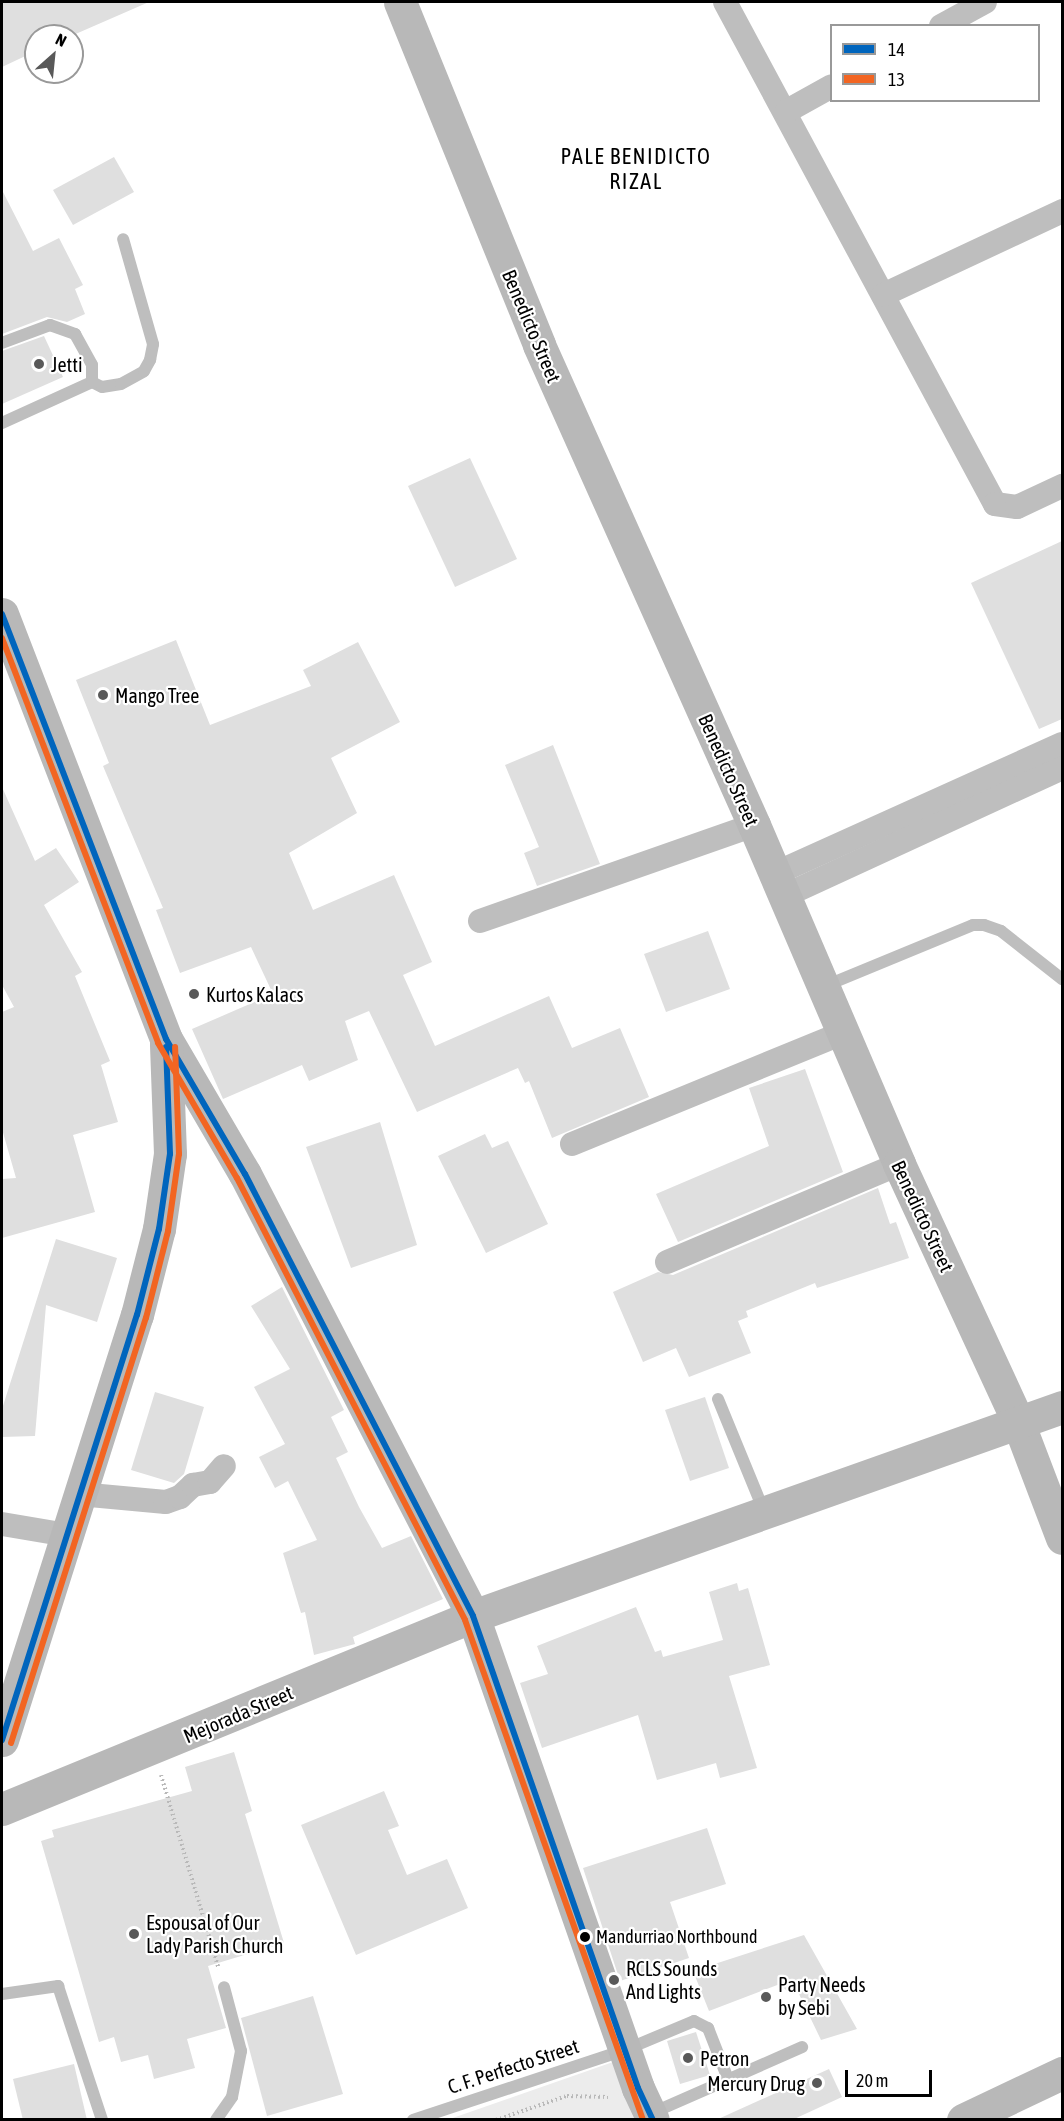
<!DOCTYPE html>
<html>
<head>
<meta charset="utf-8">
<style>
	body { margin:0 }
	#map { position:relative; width:1064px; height:2121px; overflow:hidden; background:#fff; font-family:"Asap Condensed",sans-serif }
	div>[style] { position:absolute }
	.green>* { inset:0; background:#ececec }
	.building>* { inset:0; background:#dfdfdf }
	.path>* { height:4px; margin-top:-2px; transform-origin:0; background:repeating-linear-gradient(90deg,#b9b9b9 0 1.5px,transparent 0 4.5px) }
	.lane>* { height:12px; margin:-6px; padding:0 6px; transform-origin:6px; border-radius:6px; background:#bebebe }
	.street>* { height:24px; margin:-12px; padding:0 12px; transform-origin:12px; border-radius:12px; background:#bebebe }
	.secondary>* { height:33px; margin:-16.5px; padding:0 16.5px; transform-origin:16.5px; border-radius:16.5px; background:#b8b8b8 }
	.bus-1>* { height:6px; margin:-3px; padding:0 3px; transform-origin:3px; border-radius:3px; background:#0065bd }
	.bus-2>* { height:6px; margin:-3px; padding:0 3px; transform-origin:3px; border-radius:3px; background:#f26522 }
	.dots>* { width:16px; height:16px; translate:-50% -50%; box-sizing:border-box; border:3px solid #fff; border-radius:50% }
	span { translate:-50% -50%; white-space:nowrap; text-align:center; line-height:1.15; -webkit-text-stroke:4.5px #fff; paint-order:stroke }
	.bus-label { font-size:18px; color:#000 }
	.left { translate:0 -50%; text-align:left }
	.street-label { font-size:20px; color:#000 }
	.poi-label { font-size:20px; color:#000 }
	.right { translate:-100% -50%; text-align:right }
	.quarter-label { font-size:22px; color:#000; letter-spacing:1.5px }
	.frame { position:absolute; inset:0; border:3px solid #000; pointer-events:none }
	.legend { position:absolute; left:830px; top:24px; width:210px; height:78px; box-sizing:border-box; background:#fff; border:2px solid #999; margin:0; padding:8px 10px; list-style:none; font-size:18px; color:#000 }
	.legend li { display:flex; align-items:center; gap:12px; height:30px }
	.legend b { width:30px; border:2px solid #999 }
	.north { position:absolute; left:24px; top:24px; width:60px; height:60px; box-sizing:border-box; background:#fff; border:2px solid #999; border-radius:50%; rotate:27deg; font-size:16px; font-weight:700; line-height:24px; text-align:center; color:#000 }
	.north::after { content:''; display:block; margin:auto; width:21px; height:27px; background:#595959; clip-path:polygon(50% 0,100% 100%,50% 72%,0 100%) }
	.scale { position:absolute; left:845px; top:2070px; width:87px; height:27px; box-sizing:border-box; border:3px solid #000; border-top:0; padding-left:8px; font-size:18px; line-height:21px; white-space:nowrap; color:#000; -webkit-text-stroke:4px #fff; paint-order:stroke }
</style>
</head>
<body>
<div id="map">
	<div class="green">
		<div style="clip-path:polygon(613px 2062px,638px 2120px,447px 2120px)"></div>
	</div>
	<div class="building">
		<div style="clip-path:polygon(2px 2px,149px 2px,71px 36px,36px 36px,36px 51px,2px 67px)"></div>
		<div style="clip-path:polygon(114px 157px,134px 192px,73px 225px,53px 190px)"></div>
		<div style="clip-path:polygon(2px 190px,33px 251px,59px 238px,83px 285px,75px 289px,85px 314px,67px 322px,47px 317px,2px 334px)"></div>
		<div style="clip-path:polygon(44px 336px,63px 377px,2px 404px,2px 351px)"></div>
		<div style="clip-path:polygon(470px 458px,517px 559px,455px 587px,408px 486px)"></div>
		<div style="clip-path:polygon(1062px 541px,1062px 719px,1039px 729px,971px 583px)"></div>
		<div style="clip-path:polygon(176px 640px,210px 725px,311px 686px,303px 670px,358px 642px,400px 722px,331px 758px,357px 813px,289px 853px,313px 910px,394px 875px,432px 962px,403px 975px,435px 1046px,549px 996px,572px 1048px,620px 1028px,649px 1097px,552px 1138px,529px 1081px,525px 1083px,518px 1068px,417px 1112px,369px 1011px,345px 1021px,358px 1060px,309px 1081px,302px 1065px,223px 1099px,192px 1029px,273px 994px,251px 947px,180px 973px,156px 910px,163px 908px,103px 766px,109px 763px,76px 680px)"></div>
		<div style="clip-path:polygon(553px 745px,600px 864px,537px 886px,524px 853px,539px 847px,505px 765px)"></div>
		<div style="clip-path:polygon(2px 787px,35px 861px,56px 848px,79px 882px,44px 905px,82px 972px,75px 976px,110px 1061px,101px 1065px,118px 1122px,73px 1135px,95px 1212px,2px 1238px,2px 1179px,16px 1178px,2px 1129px,2px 1012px,14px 1007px,2px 985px)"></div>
		<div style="clip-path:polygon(708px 931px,730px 989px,666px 1012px,644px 954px)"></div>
		<div style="clip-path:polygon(805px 1069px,843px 1172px,678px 1242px,656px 1194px,769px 1146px,749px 1088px)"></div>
		<div style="clip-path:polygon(380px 1122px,417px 1245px,351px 1268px,306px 1147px)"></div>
		<div style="clip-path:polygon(485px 1134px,492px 1148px,508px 1141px,548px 1224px,486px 1253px,438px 1156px)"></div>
		<div style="clip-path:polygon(878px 1188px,890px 1224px,896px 1222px,909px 1258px,817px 1288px,815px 1283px,746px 1311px,748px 1317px,738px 1321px,751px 1353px,689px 1377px,676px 1348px,643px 1362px,613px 1292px,658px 1272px,673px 1275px)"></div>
		<div style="clip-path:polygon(56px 1239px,117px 1258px,97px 1322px,46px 1305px,35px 1436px,2px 1437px,2px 1409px)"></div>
		<div style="clip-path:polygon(282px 1287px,344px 1410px,331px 1417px,348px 1452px,336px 1458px,359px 1507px,382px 1548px,411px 1536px,443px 1599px,353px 1637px,355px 1644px,314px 1655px,305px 1612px,301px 1613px,283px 1553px,317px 1540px,288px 1481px,275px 1488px,259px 1457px,285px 1444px,254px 1387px,290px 1369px,251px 1306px)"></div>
		<div style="clip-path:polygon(155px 1392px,204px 1407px,184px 1474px,174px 1483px,131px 1470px)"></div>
		<div style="clip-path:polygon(705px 1397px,729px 1468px,690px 1481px,665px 1410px)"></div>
		<div style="clip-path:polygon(737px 1583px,739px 1591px,748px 1588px,770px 1665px,729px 1676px,757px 1768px,720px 1778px,716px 1763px,657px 1780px,638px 1715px,542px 1748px,520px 1683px,548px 1674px,537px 1646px,636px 1607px,655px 1652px,661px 1650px,663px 1657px,723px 1640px,709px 1592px)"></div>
		<div style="clip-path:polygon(234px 1752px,252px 1811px,245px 1814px,284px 1943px,208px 1966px,226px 2028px,187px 2039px,195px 2068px,154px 2079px,148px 2055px,121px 2062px,114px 2037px,99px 2042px,41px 1841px,54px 1837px,52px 1830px,192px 1791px,185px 1767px)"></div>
		<div style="clip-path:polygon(384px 1791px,399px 1826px,388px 1830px,407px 1875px,447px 1859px,468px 1908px,356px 1955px,301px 1825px)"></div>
		<div style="clip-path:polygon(707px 1828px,726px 1884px,670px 1902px,689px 1958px,620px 1981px,583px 1868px)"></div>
		<div style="clip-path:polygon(804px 1935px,857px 2029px,821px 2040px,798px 1992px,787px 1991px,780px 1984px,709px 2011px,693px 1971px)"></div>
		<div style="clip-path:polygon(313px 1996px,343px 2094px,267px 2116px,241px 2018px)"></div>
		<div style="clip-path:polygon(696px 2032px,710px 2075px,680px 2084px,667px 2041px)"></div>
		<div style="clip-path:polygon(74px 2064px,87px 2120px,23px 2120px,13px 2079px)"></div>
		<div style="clip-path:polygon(829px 2069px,842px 2097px,792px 2120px,716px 2120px)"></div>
	</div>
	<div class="path">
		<div style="left:161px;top:1775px;width:202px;rotate:73.4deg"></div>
		<div style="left:496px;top:2120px;width:75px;rotate:-18.7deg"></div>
		<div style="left:567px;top:2096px;width:41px;rotate:1.4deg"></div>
	</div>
	<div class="lane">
		<div style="left:2px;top:343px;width:51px;rotate:-20.6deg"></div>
		<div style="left:50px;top:325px;width:27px;rotate:20deg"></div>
		<div style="left:75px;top:334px;width:35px;rotate:61deg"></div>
		<div style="left:92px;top:365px;width:17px;rotate:90deg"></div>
		<div style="left:92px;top:382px;width:99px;rotate:155.5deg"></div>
		<div style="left:92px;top:382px;width:11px;rotate:27deg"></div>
		<div style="left:102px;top:387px;width:19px;rotate:-9deg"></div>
		<div style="left:121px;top:384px;width:26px;rotate:-29deg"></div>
		<div style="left:144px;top:371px;width:13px;rotate:-61deg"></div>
		<div style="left:150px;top:360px;width:16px;rotate:-79deg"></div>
		<div style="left:153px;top:344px;width:109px;rotate:-105.9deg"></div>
		<div style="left:825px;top:986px;width:160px;rotate:-22.4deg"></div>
		<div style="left:973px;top:925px;width:11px"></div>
		<div style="left:984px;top:925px;width:18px;rotate:19deg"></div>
		<div style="left:1001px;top:931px;width:78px;rotate:38.2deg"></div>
		<div style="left:718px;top:1399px;width:121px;rotate:67.7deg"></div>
		<div style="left:2px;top:1994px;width:57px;rotate:-8.1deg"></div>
		<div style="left:58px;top:1986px;width:141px;rotate:71.8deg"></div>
		<div style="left:652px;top:2113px;width:164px;rotate:-23.7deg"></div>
		<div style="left:216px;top:2120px;width:28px;rotate:-55deg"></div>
		<div style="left:232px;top:2097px;width:47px;rotate:-78.9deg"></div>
		<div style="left:241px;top:2051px;width:66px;rotate:-104.9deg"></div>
		<div style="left:413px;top:2120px;width:223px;rotate:-18.3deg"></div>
		<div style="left:625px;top:2050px;width:75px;rotate:-22.8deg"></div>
		<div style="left:694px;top:2021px;width:16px;rotate:27deg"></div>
		<div style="left:708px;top:2028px;width:55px;rotate:68.6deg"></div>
	</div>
	<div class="street">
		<div style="left:725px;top:2px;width:570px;rotate:61.73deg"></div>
		<div style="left:995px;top:504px;width:22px;rotate:8deg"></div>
		<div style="left:1017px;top:507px;width:50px;rotate:-25deg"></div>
		<div style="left:941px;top:26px;width:50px;rotate:-28.6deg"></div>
		<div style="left:787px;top:111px;width:51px;rotate:-29.1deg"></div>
		<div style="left:883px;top:295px;width:198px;rotate:-25.1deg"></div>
		<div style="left:774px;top:874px;width:316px;rotate:-24.3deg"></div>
		<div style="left:784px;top:896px;width:306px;rotate:-24.7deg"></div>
		<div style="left:480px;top:921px;width:290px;rotate:-19.3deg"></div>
		<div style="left:572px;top:1144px;width:293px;rotate:-22.3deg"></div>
		<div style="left:667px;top:1262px;width:252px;rotate:-22.9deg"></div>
		<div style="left:79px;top:1494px;width:87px;rotate:5.3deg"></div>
		<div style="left:166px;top:1502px;width:15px;rotate:-20deg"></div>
		<div style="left:180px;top:1497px;width:18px;rotate:-43deg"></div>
		<div style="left:193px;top:1485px;width:17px;rotate:-10deg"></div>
		<div style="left:210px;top:1482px;width:21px;rotate:-49deg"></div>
		<div style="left:2px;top:1524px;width:66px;rotate:9.6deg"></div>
	</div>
	<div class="secondary">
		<div style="left:400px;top:2px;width:370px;rotate:67.9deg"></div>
		<div style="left:539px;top:345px;width:526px;rotate:65.87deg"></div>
		<div style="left:754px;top:825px;width:369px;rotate:66.8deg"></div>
		<div style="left:899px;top:1164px;width:284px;rotate:65.2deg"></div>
		<div style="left:1018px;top:1422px;width:124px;rotate:69.2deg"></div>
		<div style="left:2px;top:614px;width:456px;rotate:68.9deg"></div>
		<div style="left:166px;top:1039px;width:156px;rotate:59.7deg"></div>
		<div style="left:245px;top:1174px;width:497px;rotate:62.7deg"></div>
		<div style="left:473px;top:1616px;width:500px;rotate:70.73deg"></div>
		<div style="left:638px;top:2088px;width:35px;rotate:65deg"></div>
		<div style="left:2px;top:1740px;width:446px;rotate:-72.4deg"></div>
		<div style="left:137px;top:1315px;width:89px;rotate:-75.7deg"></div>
		<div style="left:159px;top:1229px;width:76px;rotate:-81.7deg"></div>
		<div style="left:170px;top:1154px;width:110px;rotate:-92.1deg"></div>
		<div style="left:2px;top:1809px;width:509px;rotate:-22.28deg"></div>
		<div style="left:473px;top:1616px;width:625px;rotate:-19.54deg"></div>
		<div style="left:963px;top:2120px;width:110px;rotate:-25.4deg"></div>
	</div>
	<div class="bus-1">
		<div style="left:2px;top:614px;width:456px;rotate:68.9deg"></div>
		<div style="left:166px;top:1039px;width:156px;rotate:59.7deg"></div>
		<div style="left:245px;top:1174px;width:497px;rotate:62.7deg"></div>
		<div style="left:473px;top:1616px;width:500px;rotate:70.73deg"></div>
		<div style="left:638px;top:2088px;width:35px;rotate:65deg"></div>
		<div style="left:2px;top:1740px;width:446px;rotate:-72.4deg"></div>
		<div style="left:137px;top:1315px;width:89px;rotate:-75.7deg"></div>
		<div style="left:159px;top:1229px;width:76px;rotate:-81.7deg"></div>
		<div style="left:170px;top:1154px;width:107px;rotate:-92.1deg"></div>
	</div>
	<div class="bus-2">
		<div style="left:2px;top:638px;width:434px;rotate:68.9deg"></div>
		<div style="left:158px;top:1043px;width:156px;rotate:59.7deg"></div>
		<div style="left:237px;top:1178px;width:497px;rotate:62.7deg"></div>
		<div style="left:465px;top:1620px;width:531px;rotate:70.4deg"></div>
		<div style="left:11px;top:1743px;width:446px;rotate:-72.4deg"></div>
		<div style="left:146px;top:1318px;width:90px;rotate:-75.8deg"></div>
		<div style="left:168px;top:1231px;width:78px;rotate:-81.9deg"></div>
		<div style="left:179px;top:1154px;width:107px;rotate:-92.1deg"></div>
	</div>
	<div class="dots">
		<div style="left:39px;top:364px;background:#595959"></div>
		<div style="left:103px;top:695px;background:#595959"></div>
		<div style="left:194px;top:994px;background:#595959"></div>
		<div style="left:134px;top:1934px;background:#595959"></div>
		<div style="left:585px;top:1937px;background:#000"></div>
		<div style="left:614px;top:1980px;background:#595959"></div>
		<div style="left:766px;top:1997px;background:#595959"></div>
		<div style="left:688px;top:2058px;background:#595959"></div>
		<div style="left:817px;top:2083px;background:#595959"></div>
	</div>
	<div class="bus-label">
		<span class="left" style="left:596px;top:1937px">Mandurriao Northbound</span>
	</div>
	<div class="street-label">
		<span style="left:532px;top:326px;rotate:67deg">Benedicto Street</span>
		<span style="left:729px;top:770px;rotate:66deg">Benedicto Street</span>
		<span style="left:923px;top:1216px;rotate:65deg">Benedicto Street</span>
		<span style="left:238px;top:1714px;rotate:-23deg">Mejorada Street</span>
		<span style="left:513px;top:2066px;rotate:-18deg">C. F. Perfecto Street</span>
	</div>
	<div class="poi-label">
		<span class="left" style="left:51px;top:364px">Jetti</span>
		<span class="left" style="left:115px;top:695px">Mango Tree</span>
		<span class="left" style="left:206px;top:994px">Kurtos Kalacs</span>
		<span class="left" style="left:146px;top:1934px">Espousal of Our<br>Lady Parish Church</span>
		<span class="left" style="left:626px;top:1980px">RCLS Sounds<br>And Lights</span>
		<span class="left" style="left:778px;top:1996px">Party Needs<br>by Sebi</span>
		<span class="left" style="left:700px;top:2058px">Petron</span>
		<span class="right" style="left:805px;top:2083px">Mercury Drug</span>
	</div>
	<div class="quarter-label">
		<span style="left:636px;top:169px">PALE BENIDICTO<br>RIZAL</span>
	</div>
	<div class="frame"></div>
	<ul class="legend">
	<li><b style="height:8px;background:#0065bd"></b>14</li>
	<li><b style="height:8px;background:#f26522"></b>13</li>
	</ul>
	<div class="north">N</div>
	<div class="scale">20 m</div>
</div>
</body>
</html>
